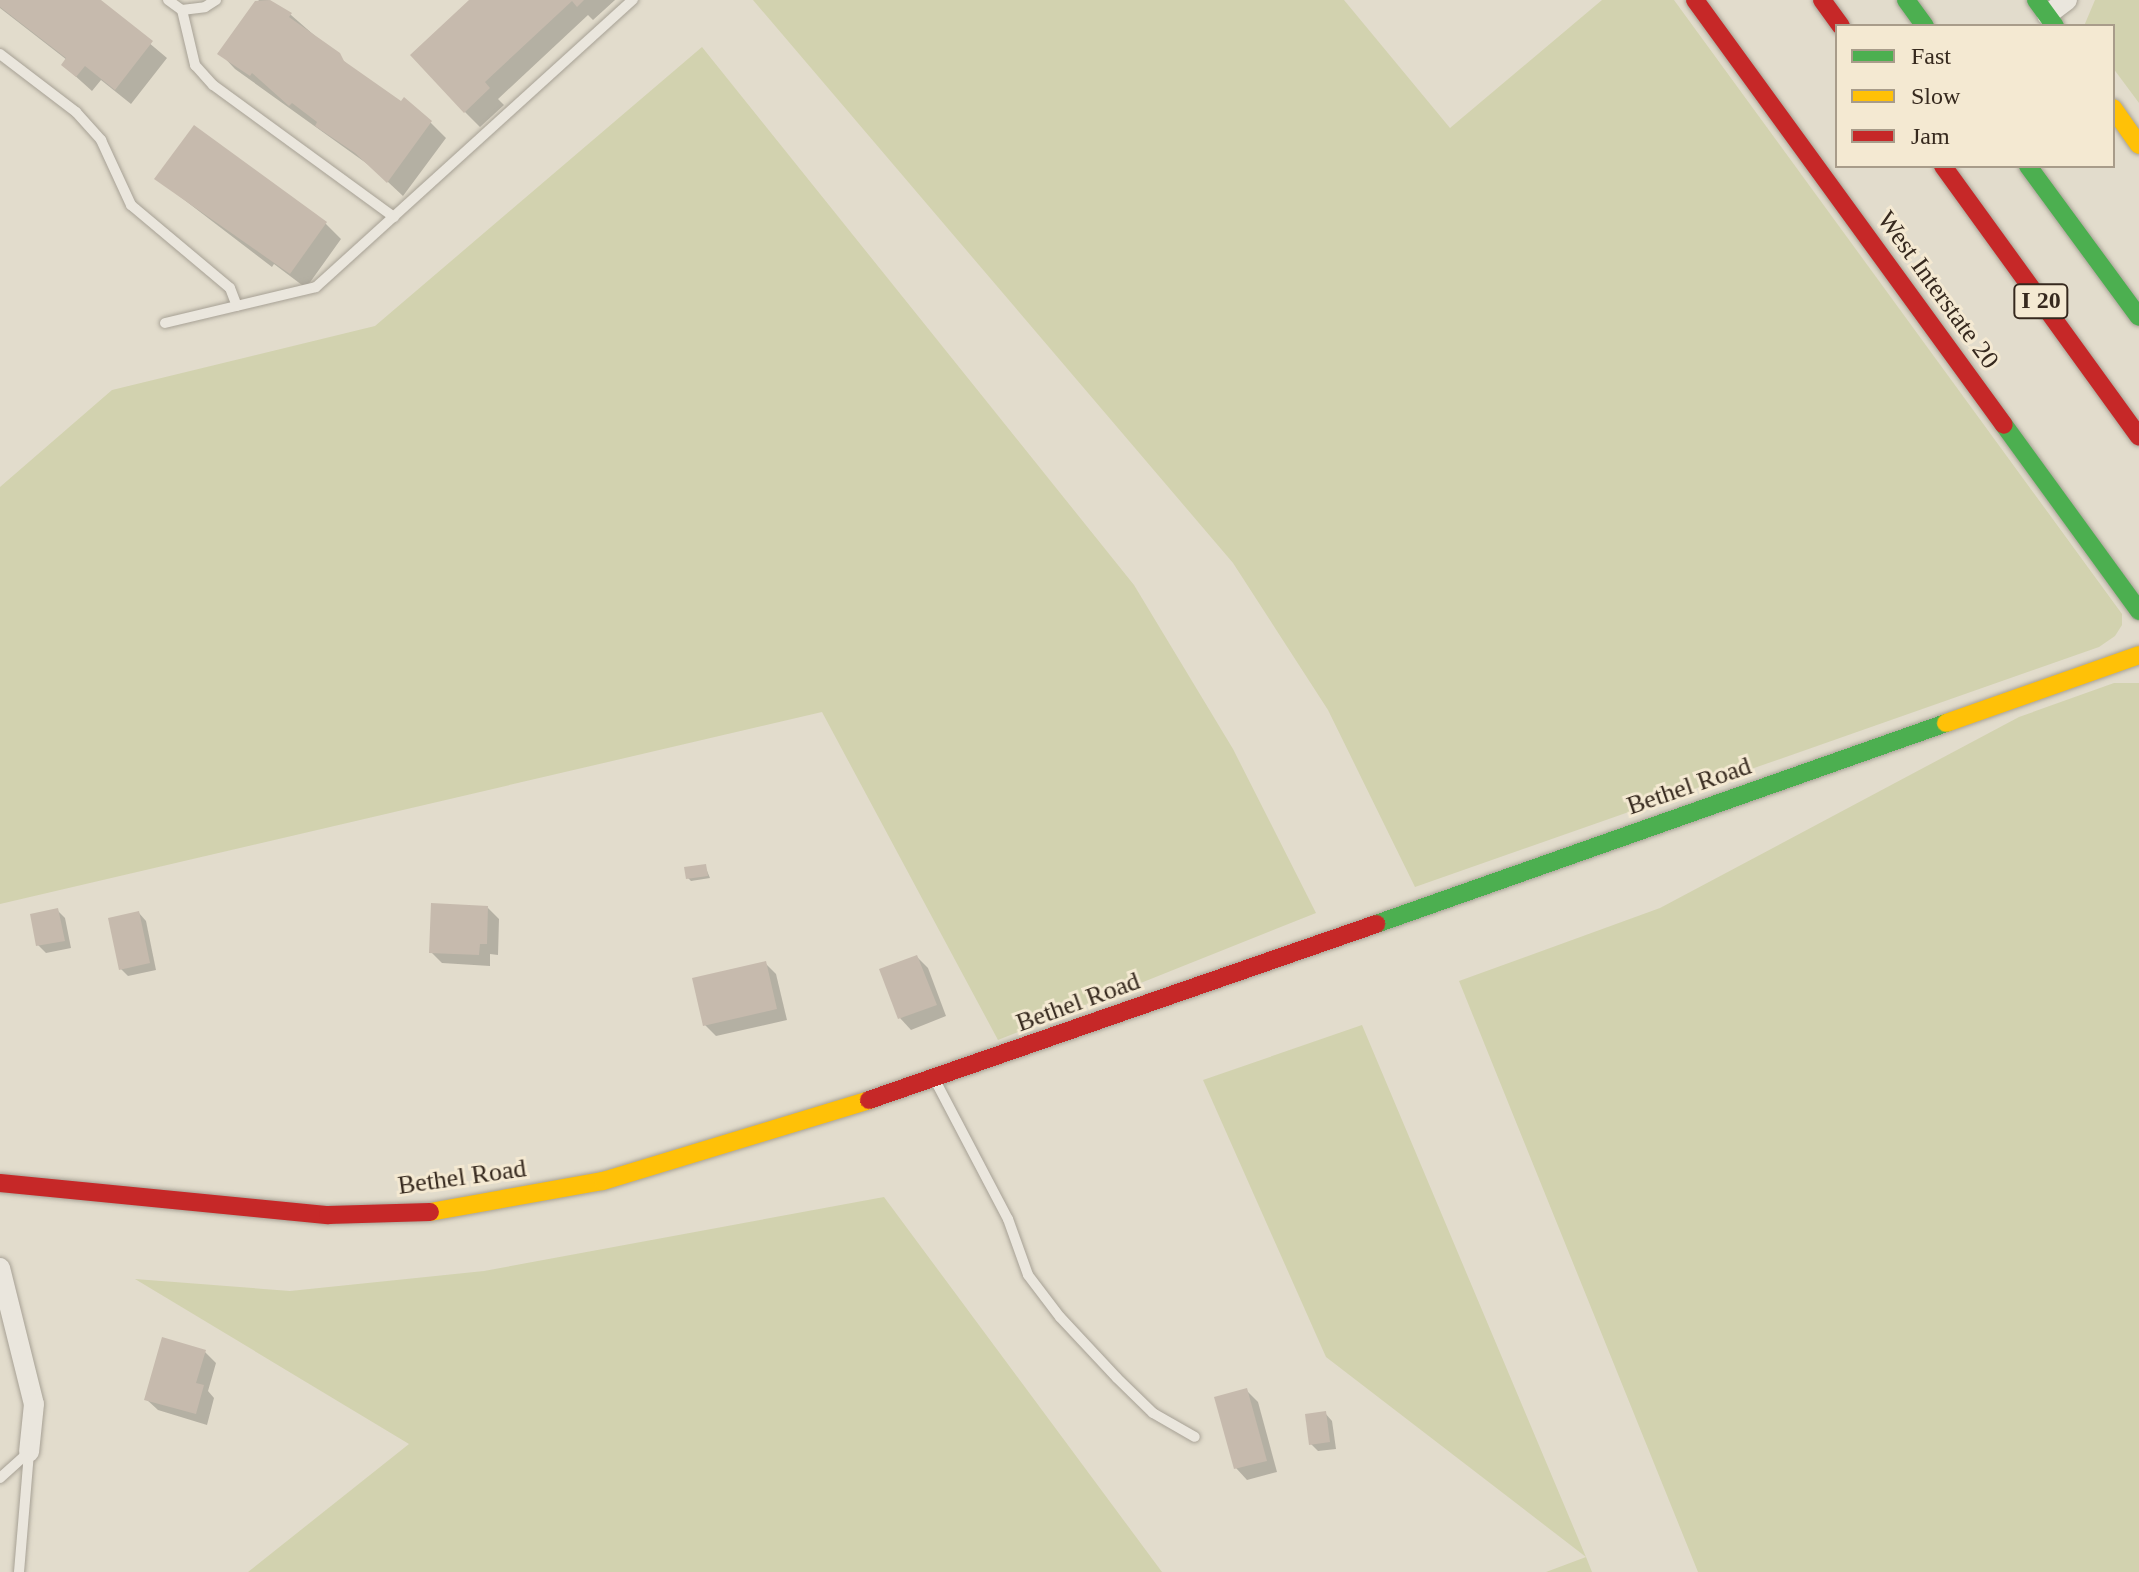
<!DOCTYPE html>
<html>
<head>
<meta charset="utf-8">
<style>
	body { margin:0 }
	#map { position:relative; width:2139px; height:1572px; overflow:hidden; background:#e2dccc; font-family:"Times New Roman",serif }
	div>[style] { position:absolute }
	.green>* { inset:0; background:#d2d2af }
	.shadow>* { inset:0; background:#0003 }
	.building>* { inset:0; background:#c6baad }
	.roads { filter:drop-shadow(0 0 2px #a7a195) drop-shadow(0 0 2px #a7a195) }
	.lane>* { height:10px; margin:-5px; padding:0 5px; transform-origin:5px; border-radius:5px; background:#eae6dd }
	.street>* { height:20px; margin:-10px; padding:0 10px; transform-origin:10px; border-radius:10px; background:#eae6dd }
	.fast>* { height:18px; margin:-9px; padding:0 9px; transform-origin:9px; border-radius:9px; background:#4caf50 }
	.slow>* { height:18px; margin:-9px; padding:0 9px; transform-origin:9px; border-radius:9px; background:#ffc107 }
	.jam>* { height:18px; margin:-9px; padding:0 9px; transform-origin:9px; border-radius:9px; background:#c62828 }
	span { translate:-50% -50%; white-space:nowrap; text-align:center; line-height:1.15; -webkit-text-stroke:6px #f4e9d2; paint-order:stroke }
	.shield-label span { padding:2px 6px; background:#f4e9d2; border:2px solid; border-radius:6px; -webkit-text-stroke-width:0 }
	.shield-label { font-size:24px; color:#36291e; font-weight:700 }
	.street-label { font-size:26px; color:#36291e }
	.legend { position:absolute; left:1835px; top:24px; width:280px; height:144px; box-sizing:border-box; background:#f4e9d2; border:2px solid #a89c8a; margin:0; padding:10px 14px; list-style:none; font-size:24px; color:#36291e }
	.legend li { display:flex; align-items:center; gap:16px; height:40px }
	.legend b { width:40px; border:2px solid #a89c8a }
</style>
</head>
<body>
<div id="map">
	<div class="green">
		<div style="clip-path:polygon(753px 0,1344px 0,1450px 128px,1602px 0,1674px 0,2122px 614px,2122px 625px,2115px 636px,2099px 647px,1415px 887px,1328px 710px,1233px 563px)"></div>
		<div style="clip-path:polygon(2095px 0,2139px 0,2139px 103px,2113px 68px,2113px 26px,2084px 26px)"></div>
		<div style="clip-path:polygon(702px 47px,1134px 585px,1233px 749px,1316px 913px,998px 1040px,822px 712px,0 904px,0 487px,112px 390px,375px 326px)"></div>
		<div style="clip-path:polygon(2114px 683px,2139px 683px,2139px 1572px,1698px 1572px,1459px 981px,1660px 908px,2019px 717px)"></div>
		<div style="clip-path:polygon(1362px 1025px,1586px 1557px,1592px 1572px,1546px 1572px,1586px 1557px,1326px 1357px,1203px 1080px)"></div>
		<div style="clip-path:polygon(884px 1197px,1162px 1572px,248px 1572px,409px 1444px,135px 1279px,290px 1291px,484px 1271px)"></div>
	</div>
	<div class="shadow">
		<div style="clip-path:polygon(0 0,98px 0,167px 58px,131px 104px,101px 80px,92px 91px,63px 65px,67px 60px,0 8px)"></div>
		<div style="clip-path:polygon(259px 0,268px 0,291px 15px,354px 70px,431px 123px,446px 138px,403px 196px,373px 168px,235px 69px,220px 53px)"></div>
		<div style="clip-path:polygon(472px 0,615px 0,593px 20px,588px 15px,498px 99px,504px 105px,480px 127px,465px 112px)"></div>
		<div style="clip-path:polygon(195px 128px,326px 224px,341px 239px,306px 288px,274px 264px,272px 267px,157px 179px)"></div>
		<div style="clip-path:polygon(705px 866px,710px 878px,691px 881px,688px 878px)"></div>
		<div style="clip-path:polygon(488px 908px,499px 919px,498px 955px,490px 954px,490px 966px,442px 963px,431px 952px)"></div>
		<div style="clip-path:polygon(57px 910px,65px 918px,71px 948px,46px 953px,38px 945px)"></div>
		<div style="clip-path:polygon(139px 913px,146px 921px,156px 970px,128px 976px,121px 969px)"></div>
		<div style="clip-path:polygon(917px 957px,928px 968px,946px 1016px,911px 1030px,900px 1018px)"></div>
		<div style="clip-path:polygon(765px 963px,776px 974px,787px 1020px,716px 1036px,705px 1025px)"></div>
		<div style="clip-path:polygon(204px 1351px,216px 1363px,208px 1391px,214px 1398px,207px 1425px,158px 1410px,146px 1399px)"></div>
		<div style="clip-path:polygon(1246px 1390px,1258px 1402px,1277px 1472px,1247px 1480px,1236px 1468px)"></div>
		<div style="clip-path:polygon(1325px 1413px,1332px 1421px,1336px 1449px,1318px 1451px,1311px 1444px)"></div>
	</div>
	<div class="building">
		<div style="clip-path:polygon(0 0,101px 0,153px 41px,115px 90px,85px 66px,76px 77px,61px 65px,66px 58px,0 7px)"></div>
		<div style="clip-path:polygon(270px 0,292px 13px,289px 17px,340px 53px,344px 61px,401px 101px,404px 97px,432px 121px,387px 183px,355px 153px,315px 126px,317px 122px,292px 103px,289px 106px,252px 73px,250px 76px,217px 54px,255px 1px)"></div>
		<div style="clip-path:polygon(469px 0,584px 0,577px 7px,572px 1px,485px 82px,490px 88px,464px 113px,410px 55px)"></div>
		<div style="clip-path:polygon(194px 125px,327px 222px,290px 274px,154px 179px)"></div>
		<div style="clip-path:polygon(706px 864px,708px 876px,686px 879px,684px 867px)"></div>
		<div style="clip-path:polygon(431px 903px,488px 906px,487px 944px,480px 944px,479px 955px,429px 953px)"></div>
		<div style="clip-path:polygon(58px 908px,65px 941px,36px 946px,30px 914px)"></div>
		<div style="clip-path:polygon(139px 911px,150px 963px,119px 970px,108px 918px)"></div>
		<div style="clip-path:polygon(917px 955px,937px 1005px,898px 1019px,879px 969px)"></div>
		<div style="clip-path:polygon(766px 961px,777px 1009px,703px 1026px,692px 978px)"></div>
		<div style="clip-path:polygon(162px 1337px,206px 1350px,196px 1383px,204px 1385px,196px 1414px,144px 1400px)"></div>
		<div style="clip-path:polygon(1247px 1388px,1267px 1461px,1234px 1469px,1214px 1397px)"></div>
		<div style="clip-path:polygon(1326px 1411px,1330px 1442px,1309px 1445px,1305px 1414px)"></div>
	</div>
	<div class="roads">
		<div class="lane">
			<div style="left:168px;top:0;width:17px;rotate:36deg"></div>
			<div style="left:182px;top:10px;width:23px;rotate:-7deg"></div>
			<div style="left:205px;top:7px;width:13px;rotate:-32deg"></div>
			<div style="left:182px;top:10px;width:57px;rotate:76.7deg"></div>
			<div style="left:195px;top:65px;width:27px;rotate:48deg"></div>
			<div style="left:213px;top:85px;width:224px;rotate:36.1deg"></div>
			<div style="left:0;top:54px;width:96px;rotate:37.3deg"></div>
			<div style="left:76px;top:112px;width:38px;rotate:48deg"></div>
			<div style="left:101px;top:140px;width:72px;rotate:65.2deg"></div>
			<div style="left:131px;top:205px;width:129px;rotate:40deg"></div>
			<div style="left:230px;top:288px;width:19px;rotate:69deg"></div>
			<div style="left:165px;top:323px;width:155px;rotate:-13.4deg"></div>
			<div style="left:316px;top:287px;width:428px;rotate:-42.2deg"></div>
			<div style="left:936px;top:1082px;width:155px;rotate:62.3deg"></div>
			<div style="left:1008px;top:1219px;width:59px;rotate:70.3deg"></div>
			<div style="left:1028px;top:1275px;width:53px;rotate:52.7deg"></div>
			<div style="left:1060px;top:1317px;width:83px;rotate:46.9deg"></div>
			<div style="left:1117px;top:1378px;width:50px;rotate:44.2deg"></div>
			<div style="left:1153px;top:1413px;width:48px;rotate:29.7deg"></div>
			<div style="left:0;top:1478px;width:39px;rotate:-42deg"></div>
			<div style="left:19px;top:1572px;width:120px;rotate:-85.2deg"></div>
		</div>
		<div class="street">
			<div style="left:2047px;top:15px;width:25px;rotate:-37deg"></div>
			<div style="left:0;top:1268px;width:140px;rotate:76deg"></div>
			<div style="left:34px;top:1404px;width:48px;rotate:95.9deg"></div>
		</div>
		<div class="fast">
			<div style="left:1906px;top:0;width:32px;rotate:54deg"></div>
			<div style="left:2036px;top:0;width:32px;rotate:54deg"></div>
			<div style="left:2028px;top:166px;width:187px;rotate:53.7deg"></div>
			<div style="left:2004px;top:425px;width:230px;rotate:54deg"></div>
			<div style="left:1376px;top:924px;width:604px;rotate:-19.42deg"></div>
		</div>
		<div class="slow">
			<div style="left:2113px;top:108px;width:45px;rotate:54.9deg"></div>
			<div style="left:1946px;top:723px;width:205px;rotate:-19.4deg"></div>
			<div style="left:430px;top:1212px;width:176px;rotate:-10.2deg"></div>
			<div style="left:603px;top:1181px;width:278px;rotate:-16.9deg"></div>
		</div>
		<div class="jam">
			<div style="left:1695px;top:0;width:525px;rotate:53.98deg"></div>
			<div style="left:1822px;top:0;width:32px;rotate:54deg"></div>
			<div style="left:1943px;top:166px;width:334px;rotate:54.1deg"></div>
			<div style="left:869px;top:1100px;width:537px;rotate:-19.14deg"></div>
			<div style="left:0;top:1183px;width:330px;rotate:5.6deg"></div>
			<div style="left:328px;top:1215px;width:102px;rotate:-1.7deg"></div>
		</div>
	</div>
	<div class="shield-label">
		<span style="left:2041px;top:301px">I 20</span>
	</div>
	<div class="street-label">
		<span style="left:1938px;top:290px;rotate:54deg">West Interstate 20</span>
		<span style="left:1689px;top:786px;rotate:-19deg">Bethel Road</span>
		<span style="left:1078px;top:1002px;rotate:-20deg">Bethel Road</span>
		<span style="left:462px;top:1177px;rotate:-8deg">Bethel Road</span>
	</div>
	<ul class="legend">
	<li><b style="height:10px;background:#4caf50"></b>Fast</li>
	<li><b style="height:10px;background:#ffc107"></b>Slow</li>
	<li><b style="height:10px;background:#c62828"></b>Jam</li>
	</ul>
</div>
</body>
</html>
